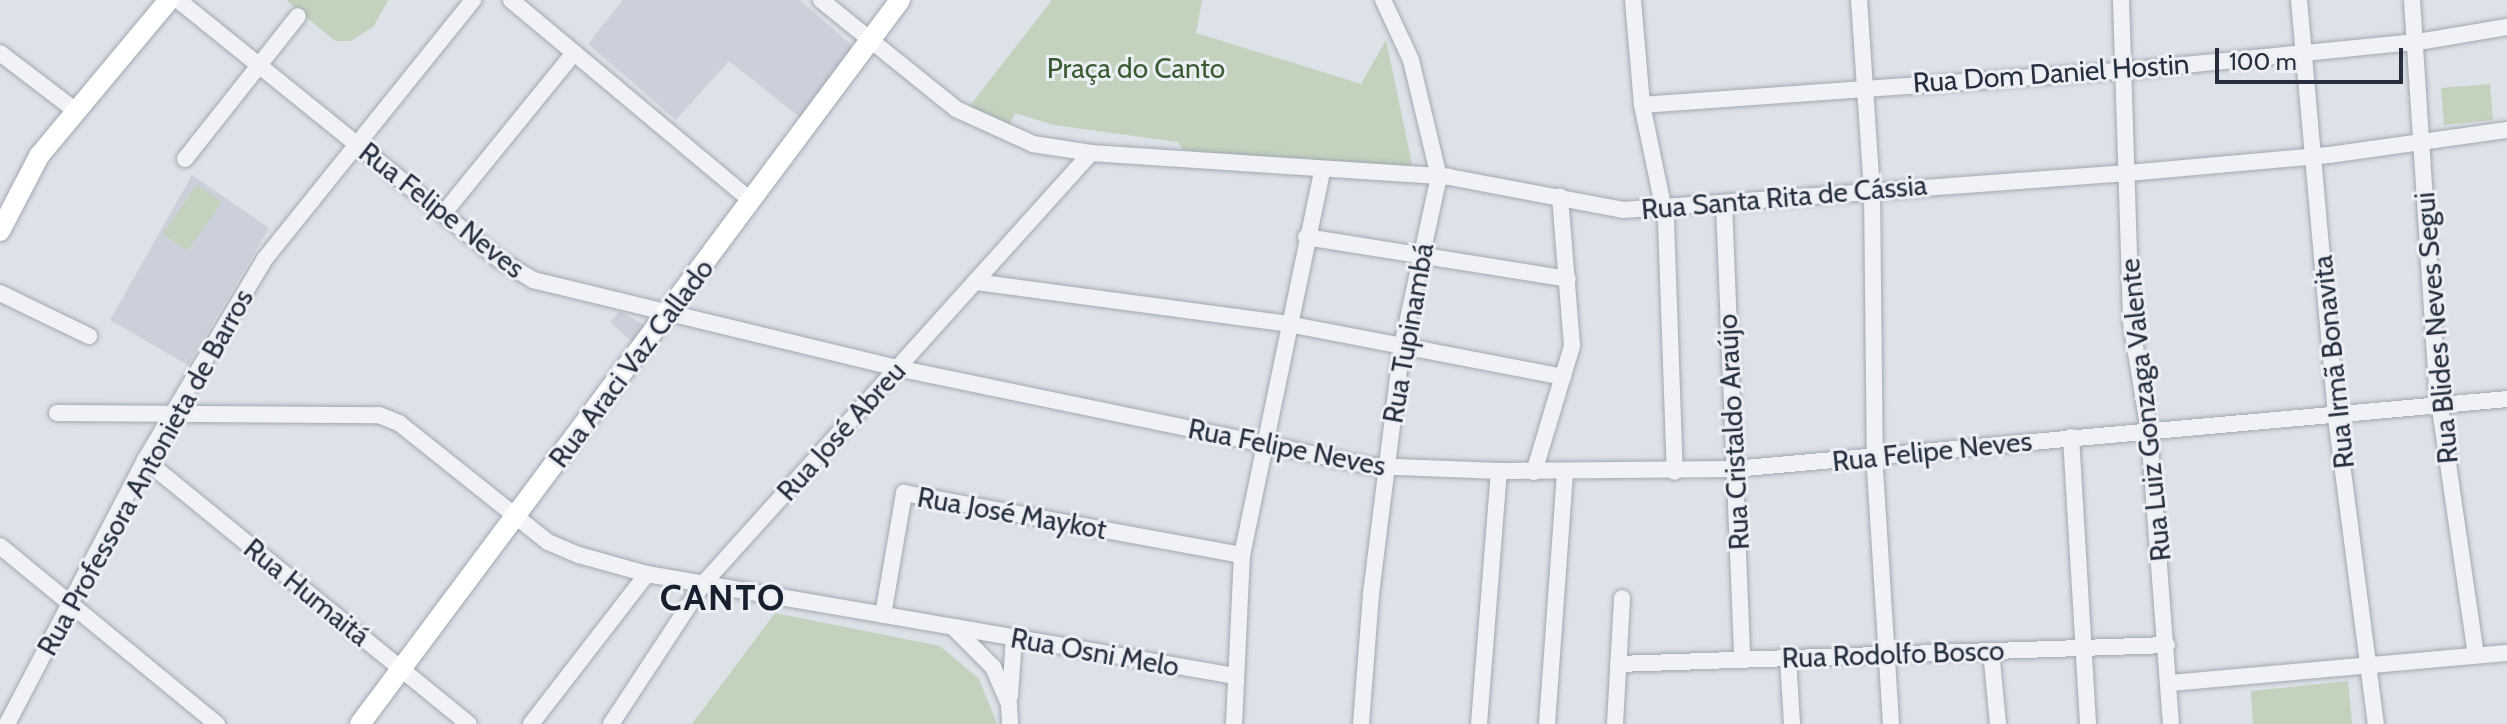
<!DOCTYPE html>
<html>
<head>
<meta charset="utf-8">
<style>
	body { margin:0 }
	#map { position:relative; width:2507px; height:724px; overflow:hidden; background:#dde1e8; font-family:Cabin,sans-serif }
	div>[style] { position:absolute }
	.built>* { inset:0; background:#cbd0da }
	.green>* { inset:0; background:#c2d2bd }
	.roads { filter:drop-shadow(0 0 2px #a2a8b2) drop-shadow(0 0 2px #a2a8b2) }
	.minor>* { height:16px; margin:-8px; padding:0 8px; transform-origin:8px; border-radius:8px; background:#f0f2f6 }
	.major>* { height:20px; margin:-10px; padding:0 10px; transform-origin:10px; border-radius:10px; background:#fff }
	span { translate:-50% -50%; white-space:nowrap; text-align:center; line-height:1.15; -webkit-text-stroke:6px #ecf0f5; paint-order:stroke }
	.park-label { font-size:28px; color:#395b32 }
	.street-label { font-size:28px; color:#262e3f }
	.district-label { font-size:36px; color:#181f2f; font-weight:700; letter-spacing:2px }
	.scale { position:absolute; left:2215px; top:48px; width:188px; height:36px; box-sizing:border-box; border:4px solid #262e3f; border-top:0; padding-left:10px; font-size:24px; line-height:28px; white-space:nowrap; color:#262e3f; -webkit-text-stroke:6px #ecf0f5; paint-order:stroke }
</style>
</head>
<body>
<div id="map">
	<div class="built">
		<div style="clip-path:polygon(623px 0,800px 0,855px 48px,802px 119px,729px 61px,676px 120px,588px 44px)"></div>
		<div style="clip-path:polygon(192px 175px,269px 228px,188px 365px,110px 320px)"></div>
		<div style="clip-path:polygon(620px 311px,647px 327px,632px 342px,610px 322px)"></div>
	</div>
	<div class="green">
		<div style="clip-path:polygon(286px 0,388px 0,374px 26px,351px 41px,335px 41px)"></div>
		<div style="clip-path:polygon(1052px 0,1202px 0,1196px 33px,1361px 84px,1386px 40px,1412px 164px,1409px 169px,1183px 150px,1178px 142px,1054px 125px,1015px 113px,1008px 129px,969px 107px)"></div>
		<div style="clip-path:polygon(2490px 84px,2493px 120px,2444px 125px,2441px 88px)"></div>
		<div style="clip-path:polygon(197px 185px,222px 202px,187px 251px,163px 234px)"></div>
		<div style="clip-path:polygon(775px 613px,940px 646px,979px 679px,997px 724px,692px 724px)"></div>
		<div style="clip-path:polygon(2348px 681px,2352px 724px,2253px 724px,2251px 691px)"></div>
	</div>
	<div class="roads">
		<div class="minor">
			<div style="left:178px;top:0;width:414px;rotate:38.9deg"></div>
			<div style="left:500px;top:260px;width:39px;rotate:31deg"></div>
			<div style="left:533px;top:280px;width:374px;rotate:13.6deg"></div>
			<div style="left:897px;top:368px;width:485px;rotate:11.7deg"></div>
			<div style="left:1372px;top:466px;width:127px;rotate:2.3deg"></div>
			<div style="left:1499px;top:471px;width:235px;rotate:-0.5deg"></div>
			<div style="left:1734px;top:469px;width:776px;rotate:-5.17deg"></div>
			<div style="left:511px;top:0;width:312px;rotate:39.9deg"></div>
			<div style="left:821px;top:0;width:174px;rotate:38.9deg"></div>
			<div style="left:956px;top:109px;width:85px;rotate:24.4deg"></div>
			<div style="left:1033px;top:144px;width:59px;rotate:8.8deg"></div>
			<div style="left:1091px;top:153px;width:359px;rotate:3.8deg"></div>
			<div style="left:1449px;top:177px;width:177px;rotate:10.7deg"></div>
			<div style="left:1623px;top:210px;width:506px;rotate:-4.19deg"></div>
			<div style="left:2128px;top:173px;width:202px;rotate:-5.1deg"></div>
			<div style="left:2329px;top:155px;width:180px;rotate:-8deg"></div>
			<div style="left:1633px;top:0;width:105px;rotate:85.1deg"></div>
			<div style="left:1642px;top:105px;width:117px;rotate:78.2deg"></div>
			<div style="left:1666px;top:220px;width:252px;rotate:88deg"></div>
			<div style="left:1859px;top:0;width:189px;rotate:86.1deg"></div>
			<div style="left:1872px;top:189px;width:280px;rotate:89.4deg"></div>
			<div style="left:1875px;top:469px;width:256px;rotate:86.4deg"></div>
			<div style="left:2121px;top:0;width:322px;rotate:88.2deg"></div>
			<div style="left:2131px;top:322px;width:111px;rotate:80.7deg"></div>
			<div style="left:2149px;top:432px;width:293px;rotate:85.7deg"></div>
			<div style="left:2299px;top:0;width:427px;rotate:84.9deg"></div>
			<div style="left:2337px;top:425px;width:302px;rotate:82.6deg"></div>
			<div style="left:2412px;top:0;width:389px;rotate:86.3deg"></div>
			<div style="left:2437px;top:388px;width:270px;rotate:81.7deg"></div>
			<div style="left:0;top:53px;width:96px;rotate:37.3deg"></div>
			<div style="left:1642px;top:105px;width:493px;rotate:-4.1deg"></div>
			<div style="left:2134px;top:70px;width:291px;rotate:-5.7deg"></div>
			<div style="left:2424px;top:41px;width:84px;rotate:-9.6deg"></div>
			<div style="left:185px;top:159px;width:182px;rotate:-51.7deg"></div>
			<div style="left:1724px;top:204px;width:456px;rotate:87.7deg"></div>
			<div style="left:443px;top:214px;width:208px;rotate:-50.9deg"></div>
			<div style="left:1306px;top:237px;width:265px;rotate:9.1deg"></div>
			<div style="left:975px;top:282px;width:316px;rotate:7.6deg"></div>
			<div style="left:1288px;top:324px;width:280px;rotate:10.9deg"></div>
			<div style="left:0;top:293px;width:99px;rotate:25.8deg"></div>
			<div style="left:57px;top:413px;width:322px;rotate:0.4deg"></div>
			<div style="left:379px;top:415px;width:22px;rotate:22deg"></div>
			<div style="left:399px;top:423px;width:191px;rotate:38.6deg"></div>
			<div style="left:548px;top:542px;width:34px;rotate:23deg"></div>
			<div style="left:579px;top:555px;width:71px;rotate:15.6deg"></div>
			<div style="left:647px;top:574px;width:311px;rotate:9.8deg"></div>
			<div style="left:953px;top:627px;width:57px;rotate:45deg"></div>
			<div style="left:993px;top:667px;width:40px;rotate:66.6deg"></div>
			<div style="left:1009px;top:704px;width:20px;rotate:87deg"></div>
			<div style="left:2071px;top:437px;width:288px;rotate:86.6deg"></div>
			<div style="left:145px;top:460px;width:418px;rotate:39.2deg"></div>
			<div style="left:1534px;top:472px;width:132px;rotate:-73.2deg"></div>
			<div style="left:1572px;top:346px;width:150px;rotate:-94.6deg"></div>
			<div style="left:0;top:546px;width:281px;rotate:39.4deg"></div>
			<div style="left:883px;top:615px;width:124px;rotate:-80.2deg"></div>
			<div style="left:904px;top:493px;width:344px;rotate:10.4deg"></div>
			<div style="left:954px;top:627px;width:286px;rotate:9.9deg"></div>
			<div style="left:1991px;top:651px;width:73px;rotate:84.5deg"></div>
			<div style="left:1788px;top:658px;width:66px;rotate:86.5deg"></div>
			<div style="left:1618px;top:664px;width:549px;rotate:-1.98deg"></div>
			<div style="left:2170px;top:683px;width:338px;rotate:-5.1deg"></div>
			<div style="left:1010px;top:696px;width:58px;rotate:-86.1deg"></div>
			<div style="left:7px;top:724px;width:298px;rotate:-62.4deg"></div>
			<div style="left:145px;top:460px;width:233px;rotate:-59.2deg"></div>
			<div style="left:264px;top:260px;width:334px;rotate:-51.2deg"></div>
			<div style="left:531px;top:724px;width:190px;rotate:-52.3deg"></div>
			<div style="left:611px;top:724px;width:168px;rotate:-56.7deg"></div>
			<div style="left:703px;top:584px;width:580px;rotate:-48.01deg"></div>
			<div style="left:1234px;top:724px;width:169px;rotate:-87.3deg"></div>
			<div style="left:1242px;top:555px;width:392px;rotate:-78.2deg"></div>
			<div style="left:1361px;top:724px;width:130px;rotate:-85.6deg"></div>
			<div style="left:1371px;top:594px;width:250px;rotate:-82.9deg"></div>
			<div style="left:1402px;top:346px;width:173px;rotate:-77.7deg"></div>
			<div style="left:1439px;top:177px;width:120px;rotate:-103.5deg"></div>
			<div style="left:1411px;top:60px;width:66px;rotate:-115deg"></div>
			<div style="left:1479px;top:724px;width:254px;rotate:-85.5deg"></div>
			<div style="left:1547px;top:724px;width:253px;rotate:-85.9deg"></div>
			<div style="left:1615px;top:724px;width:126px;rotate:-86.8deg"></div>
		</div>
		<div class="major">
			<div style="left:0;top:231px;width:85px;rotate:-62.5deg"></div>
			<div style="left:39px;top:156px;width:203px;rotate:-50.2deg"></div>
			<div style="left:360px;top:724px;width:903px;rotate:-53.28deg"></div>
		</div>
	</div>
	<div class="park-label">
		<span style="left:1136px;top:68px">Praça do Canto</span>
	</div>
	<div class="street-label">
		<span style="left:2051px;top:73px;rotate:-4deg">Rua Dom Daniel Hostin</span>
		<span style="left:1784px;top:197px;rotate:-5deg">Rua Santa Rita de Cássia</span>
		<span style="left:442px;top:210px;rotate:38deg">Rua Felipe Neves</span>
		<span style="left:2436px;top:328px;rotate:-95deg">Rua Blides Neves Segui</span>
		<span style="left:1408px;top:333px;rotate:-80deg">Rua Tupinambá</span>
		<span style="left:2333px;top:362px;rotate:-96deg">Rua Irmã Bonavita</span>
		<span style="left:631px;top:363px;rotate:-53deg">Rua Araci Vaz Callado</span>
		<span style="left:2145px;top:410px;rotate:-96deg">Rua Luiz Gonzaga Valente</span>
		<span style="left:841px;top:431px;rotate:-48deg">Rua José Abreu</span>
		<span style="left:1733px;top:432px;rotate:-93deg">Rua Cristaldo Araújo</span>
		<span style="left:1287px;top:447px;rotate:11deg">Rua Felipe Neves</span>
		<span style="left:1932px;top:451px;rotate:-6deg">Rua Felipe Neves</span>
		<span style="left:145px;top:472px;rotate:-61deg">Rua Professora Antonieta de Barros</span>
		<span style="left:1012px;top:513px;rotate:10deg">Rua José Maykot</span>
		<span style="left:307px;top:592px;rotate:39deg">Rua Humaitá</span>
		<span style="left:1095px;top:652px;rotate:10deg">Rua Osni Melo</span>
		<span style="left:1893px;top:654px;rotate:-2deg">Rua Rodolfo Bosco</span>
	</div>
	<div class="district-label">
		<span style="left:723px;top:598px">CANTO</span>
	</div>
	<div class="scale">100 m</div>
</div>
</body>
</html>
